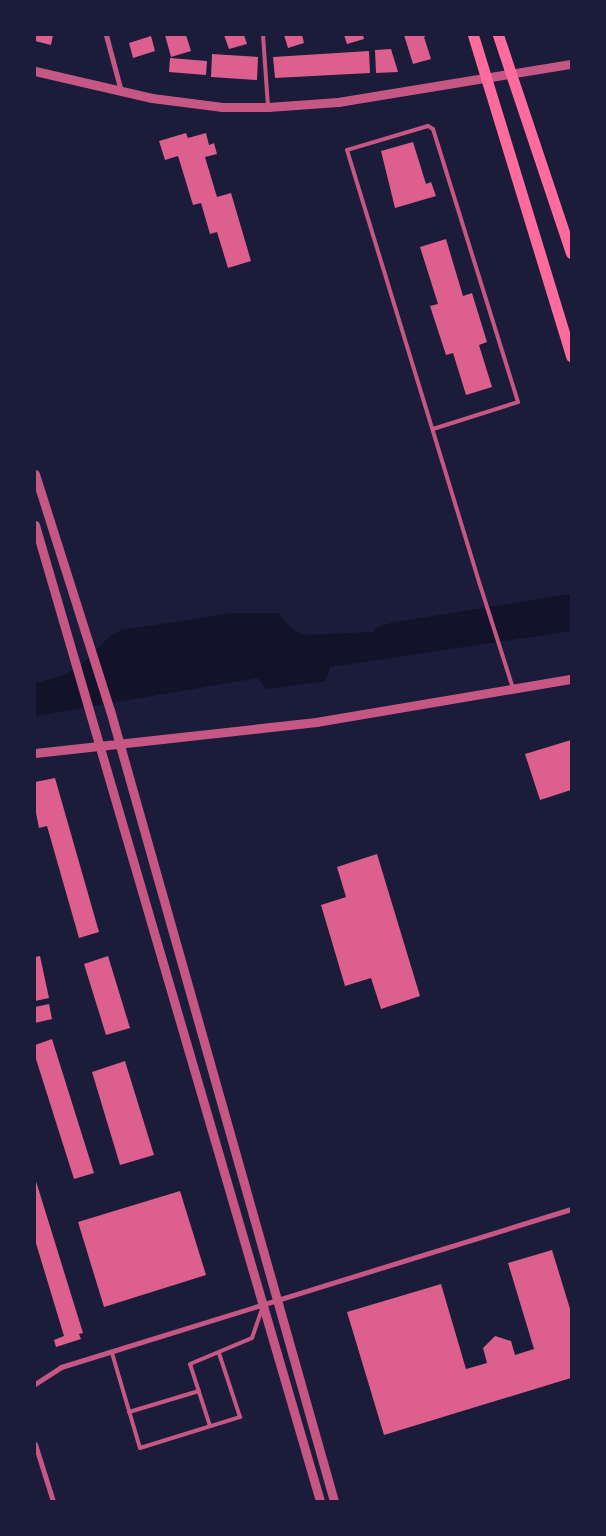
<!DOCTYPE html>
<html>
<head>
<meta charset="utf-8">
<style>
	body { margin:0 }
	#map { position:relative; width:606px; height:1536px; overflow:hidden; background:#1b1b3a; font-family:"Golos Text",sans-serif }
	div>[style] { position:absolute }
	.water>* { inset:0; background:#12122b }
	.building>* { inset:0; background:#dd5f8e }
	.service>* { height:4px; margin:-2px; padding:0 2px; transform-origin:2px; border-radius:2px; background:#c65784 }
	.minor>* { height:5px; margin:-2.5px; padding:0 2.5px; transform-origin:2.5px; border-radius:2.5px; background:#c65784 }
	.tertiary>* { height:9px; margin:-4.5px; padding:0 4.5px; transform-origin:4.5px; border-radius:4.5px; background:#c65784 }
	.primary>* { height:11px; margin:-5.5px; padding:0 5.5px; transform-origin:5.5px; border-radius:5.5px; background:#ff6b9d }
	span { translate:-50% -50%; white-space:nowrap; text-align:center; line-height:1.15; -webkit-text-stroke:4px #1b1b3a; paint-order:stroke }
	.frame { position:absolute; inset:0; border:36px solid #1b1b3a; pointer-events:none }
</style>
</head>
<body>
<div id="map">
	<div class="water">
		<div style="clip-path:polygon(571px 594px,571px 631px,330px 667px,326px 681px,266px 689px,257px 678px,35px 716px,35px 683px,64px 675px,81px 665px,111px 635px,122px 630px,232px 613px,278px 613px,292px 629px,304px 635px,374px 632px,377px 627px,395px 622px)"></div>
	</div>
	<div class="building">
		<div style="clip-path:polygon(35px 35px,53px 35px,51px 45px,35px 41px)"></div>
		<div style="clip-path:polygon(165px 35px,186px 35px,191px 51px,171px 57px)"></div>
		<div style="clip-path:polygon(224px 35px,244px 35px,247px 44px,229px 49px)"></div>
		<div style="clip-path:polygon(284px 35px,302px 35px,304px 43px,288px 48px)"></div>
		<div style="clip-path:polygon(344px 35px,363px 35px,364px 39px,347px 44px)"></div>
		<div style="clip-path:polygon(404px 35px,428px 35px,424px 37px,431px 59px,413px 64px)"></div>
		<div style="clip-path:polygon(151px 36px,155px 51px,133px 58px,129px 43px)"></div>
		<div style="clip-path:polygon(391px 49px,398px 72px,376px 73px,375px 50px)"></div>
		<div style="clip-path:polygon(369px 51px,370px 73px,275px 78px,273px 57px)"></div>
		<div style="clip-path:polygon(212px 54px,258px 57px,257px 80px,211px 77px)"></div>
		<div style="clip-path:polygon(170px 58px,207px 61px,206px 75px,169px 72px)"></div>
		<div style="clip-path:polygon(186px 133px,188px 138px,206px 133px,209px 145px,214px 143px,217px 154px,205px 157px,217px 197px,231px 193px,251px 261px,228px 268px,217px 232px,210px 234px,201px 203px,193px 205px,178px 156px,165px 160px,159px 141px)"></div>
		<div style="clip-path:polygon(413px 142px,426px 184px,431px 182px,436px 196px,395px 208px,381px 151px)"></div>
		<div style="clip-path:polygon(446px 239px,463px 296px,472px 293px,487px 342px,479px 345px,492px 387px,466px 395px,453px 353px,446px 355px,430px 306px,438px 304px,420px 247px)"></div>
		<div style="clip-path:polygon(571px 740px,571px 790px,540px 800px,525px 754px)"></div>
		<div style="clip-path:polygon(55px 778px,99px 932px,79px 938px,47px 826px,39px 828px,35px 808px,35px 782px)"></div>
		<div style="clip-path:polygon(377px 854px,420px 996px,381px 1009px,371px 978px,345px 986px,321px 905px,346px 897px,337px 867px)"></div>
		<div style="clip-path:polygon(40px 956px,49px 998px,35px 1001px,35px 957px)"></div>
		<div style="clip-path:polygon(108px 956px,130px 1028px,106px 1035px,84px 964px)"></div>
		<div style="clip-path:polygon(49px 1004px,52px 1019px,35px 1023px,35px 1007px)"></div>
		<div style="clip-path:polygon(52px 1039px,94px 1173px,74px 1179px,35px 1056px,35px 1045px)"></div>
		<div style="clip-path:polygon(125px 1061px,154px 1155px,120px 1165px,92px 1072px)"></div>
		<div style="clip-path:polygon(35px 1178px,83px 1333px,79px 1334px,81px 1339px,56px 1347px,54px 1340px,64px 1336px,35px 1240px)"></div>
		<div style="clip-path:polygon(180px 1191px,206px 1275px,104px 1307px,78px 1222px)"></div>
		<div style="clip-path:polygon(552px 1250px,571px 1312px,571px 1378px,384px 1435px,347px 1312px,441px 1284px,466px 1369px,487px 1363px,483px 1348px,495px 1336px,511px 1341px,515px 1355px,534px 1349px,508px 1263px)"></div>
	</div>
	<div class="service">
		<div style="left:263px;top:35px;width:72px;rotate:86deg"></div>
		<div style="left:433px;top:429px;width:89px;rotate:-17.6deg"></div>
		<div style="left:518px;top:402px;width:286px;rotate:-107.3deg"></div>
		<div style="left:433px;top:129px;width:6px;rotate:-149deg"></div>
		<div style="left:428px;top:126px;width:84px;rotate:163.5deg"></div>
		<div style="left:347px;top:150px;width:458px;rotate:73deg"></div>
		<div style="left:481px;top:588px;width:105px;rotate:72.3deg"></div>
		<div style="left:112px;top:1353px;width:99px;rotate:73.6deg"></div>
		<div style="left:140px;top:1448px;width:105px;rotate:-17.2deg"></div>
		<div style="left:240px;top:1417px;width:67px;rotate:-108.2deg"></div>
		<div style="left:129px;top:1412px;width:73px;rotate:-16.7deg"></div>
		<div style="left:210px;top:1426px;width:65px;rotate:-107.9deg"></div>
		<div style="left:190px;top:1364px;width:67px;rotate:-22.8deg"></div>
		<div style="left:252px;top:1338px;width:31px;rotate:-71deg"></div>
	</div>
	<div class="minor">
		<div style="left:106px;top:35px;width:58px;rotate:75deg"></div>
		<div style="left:35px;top:1384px;width:31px;rotate:-33deg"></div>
		<div style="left:61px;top:1367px;width:534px;rotate:-17.21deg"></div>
		<div style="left:35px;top:1444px;width:60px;rotate:72.5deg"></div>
	</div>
	<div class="tertiary">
		<div style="left:35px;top:71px;width:120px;rotate:13deg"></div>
		<div style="left:152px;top:98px;width:71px;rotate:7.3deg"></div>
		<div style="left:222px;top:107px;width:46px"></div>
		<div style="left:268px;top:107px;width:70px;rotate:-4.1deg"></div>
		<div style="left:338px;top:102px;width:236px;rotate:-9.3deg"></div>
		<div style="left:35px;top:474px;width:248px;rotate:72.4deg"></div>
		<div style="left:110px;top:710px;width:822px;rotate:74.19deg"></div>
		<div style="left:35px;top:525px;width:1017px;rotate:73.72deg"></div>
		<div style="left:35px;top:753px;width:283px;rotate:-6.3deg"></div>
		<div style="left:316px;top:722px;width:259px;rotate:-9.6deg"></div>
	</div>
	<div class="primary">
		<div style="left:473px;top:35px;width:336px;rotate:73deg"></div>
		<div style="left:498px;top:35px;width:230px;rotate:71.5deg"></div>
	</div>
	<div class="frame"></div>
</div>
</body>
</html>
